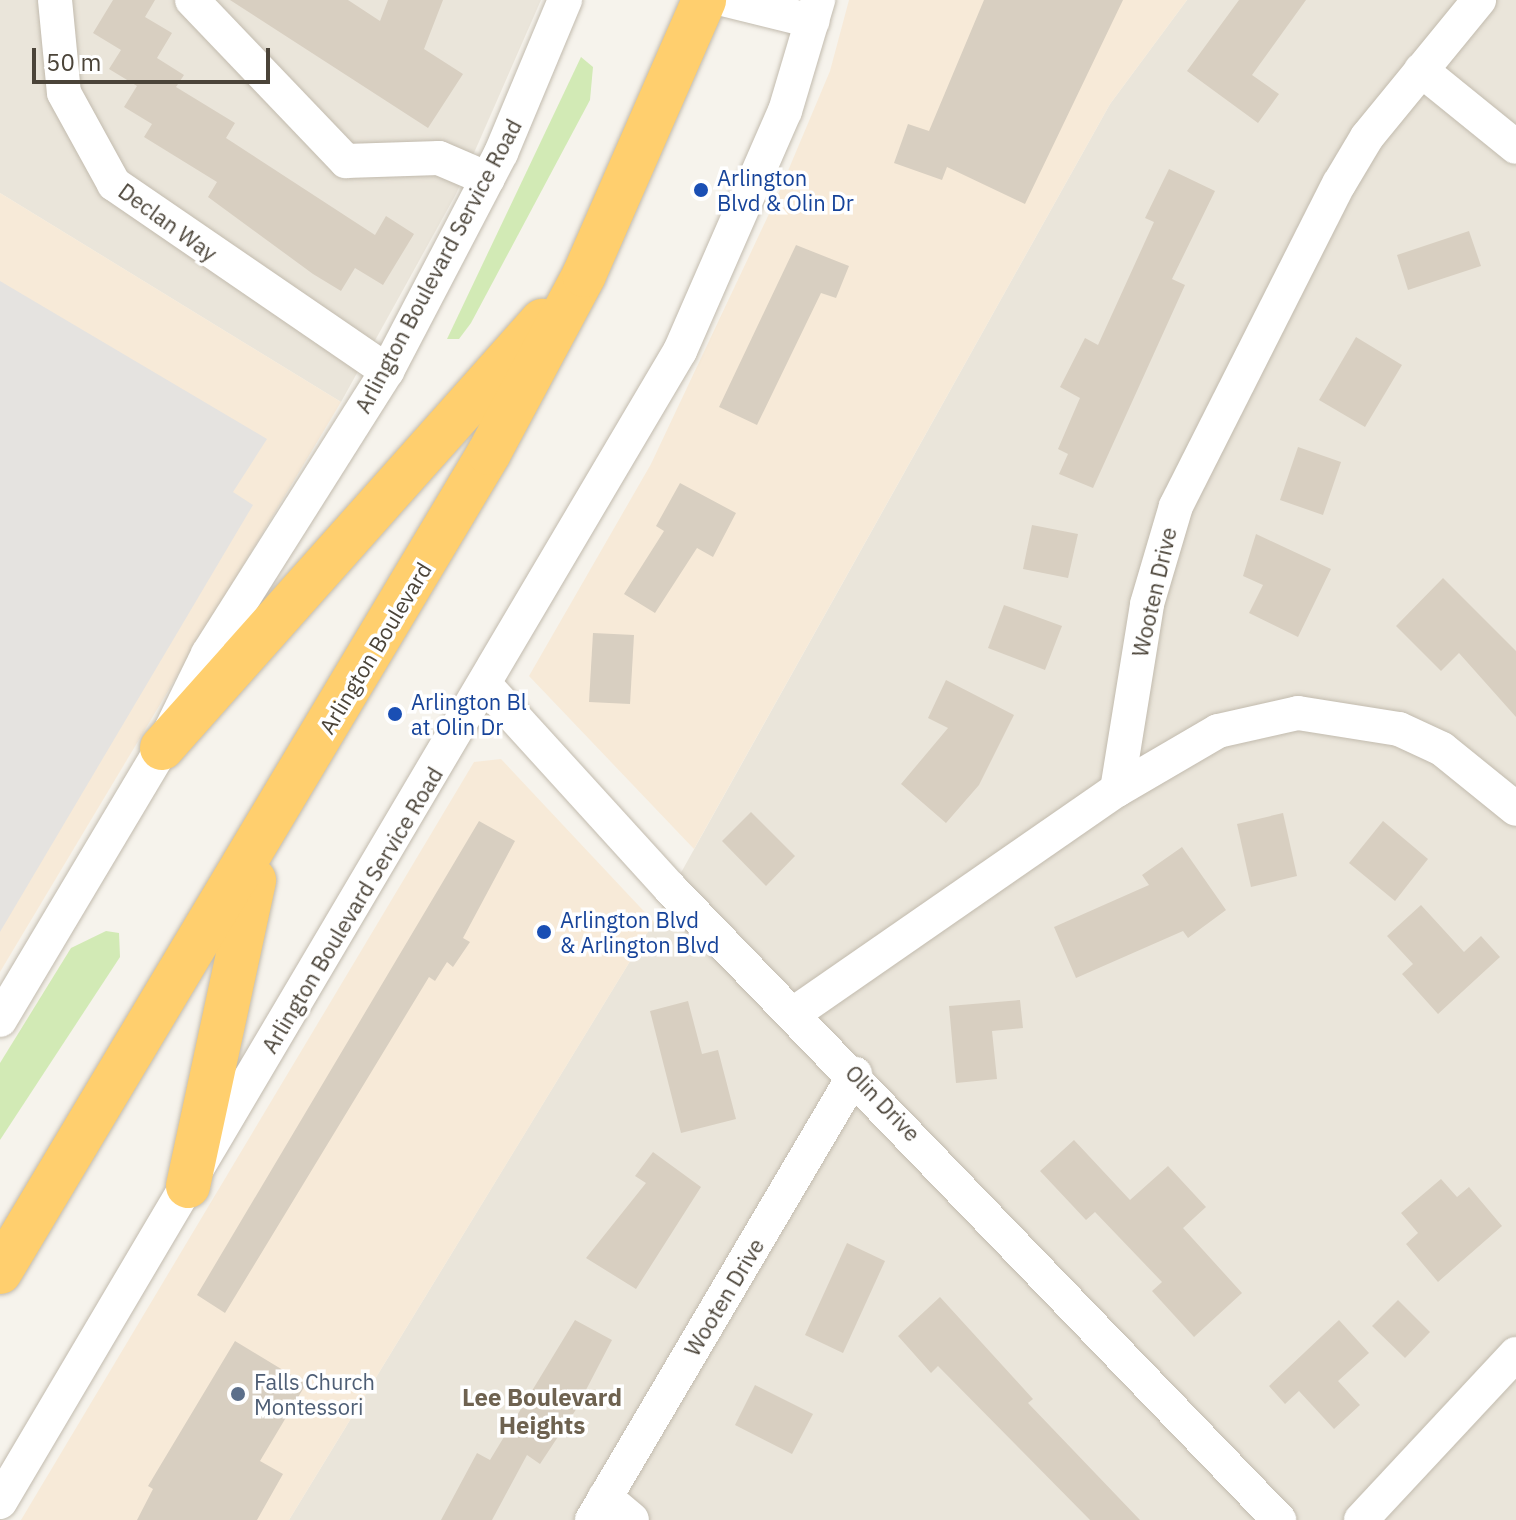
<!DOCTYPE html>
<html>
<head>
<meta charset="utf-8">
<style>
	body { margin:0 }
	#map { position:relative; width:1516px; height:1520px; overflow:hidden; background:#f6f3ec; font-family:"IBM Plex Sans",sans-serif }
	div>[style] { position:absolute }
	.residential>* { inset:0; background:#eae5da }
	.commercial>* { inset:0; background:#f7ead8 }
	.green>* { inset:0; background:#d2eab5 }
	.parking>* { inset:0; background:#e5e3e0 }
	.building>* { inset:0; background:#d8cfc1 }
	.roads { filter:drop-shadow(0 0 2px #c2bbae) drop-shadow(0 0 2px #c2bbae) }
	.minor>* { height:34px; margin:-17px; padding:0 17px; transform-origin:17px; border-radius:17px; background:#fff }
	.highway>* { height:44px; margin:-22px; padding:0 22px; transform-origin:22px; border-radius:22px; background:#ffcf6e }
	.dots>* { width:22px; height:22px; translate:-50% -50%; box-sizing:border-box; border:4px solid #fff; border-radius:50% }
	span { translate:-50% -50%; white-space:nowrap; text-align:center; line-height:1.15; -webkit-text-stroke:7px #fff; paint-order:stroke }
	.transit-label { font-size:22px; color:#164399 }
	.left { translate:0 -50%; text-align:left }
	.street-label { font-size:22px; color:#4b4439 }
	.service-label { font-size:22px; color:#4e5e75 }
	.neighbourhood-label { font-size:24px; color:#6e6250; font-weight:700 }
	.scale { position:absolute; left:32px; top:48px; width:238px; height:36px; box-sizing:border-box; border:4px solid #4b4439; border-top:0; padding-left:10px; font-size:24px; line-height:28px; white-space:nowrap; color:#4b4439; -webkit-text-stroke:6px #fff; paint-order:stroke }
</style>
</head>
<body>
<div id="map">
	<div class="residential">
		<div style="clip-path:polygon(0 0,541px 0,456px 194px,341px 402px,0 193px)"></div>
		<div style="clip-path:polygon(1187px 0,1516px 0,1516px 1520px,289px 1520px,649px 930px,1110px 104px)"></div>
	</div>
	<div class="commercial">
		<div style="clip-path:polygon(849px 0,1187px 0,1110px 104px,694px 849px,529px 676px,651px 464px,777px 197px,830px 71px)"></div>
		<div style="clip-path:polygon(0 193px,341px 402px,0 972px)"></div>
		<div style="clip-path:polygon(501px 759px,654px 922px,289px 1520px,21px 1520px,474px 762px)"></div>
	</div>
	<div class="green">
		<div style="clip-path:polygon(581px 57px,593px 67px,590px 100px,471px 323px,459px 339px,447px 339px)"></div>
		<div style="clip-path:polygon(106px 931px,119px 933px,120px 957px,0 1140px,0 1063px,71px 948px)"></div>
	</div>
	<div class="parking">
		<div style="clip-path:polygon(0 281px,267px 439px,233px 492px,253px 505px,0 932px)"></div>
	</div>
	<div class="building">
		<div style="clip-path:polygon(113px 0,155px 0,145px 17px,172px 33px,157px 58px,184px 75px,176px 87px,235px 123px,226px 138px,375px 235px,386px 216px,414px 234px,383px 285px,355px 268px,341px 291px,313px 274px,208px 197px,217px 182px,144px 137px,152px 124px,124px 107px,137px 86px,109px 69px,121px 50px,93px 33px)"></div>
		<div style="clip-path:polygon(230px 0,348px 0,380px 21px,388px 0,443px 0,424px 49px,463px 74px,428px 128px)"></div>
		<div style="clip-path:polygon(984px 0,1123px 0,1025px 204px,947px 167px,942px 180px,894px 163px,908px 124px,929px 131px)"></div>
		<div style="clip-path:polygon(1239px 0,1306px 0,1252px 75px,1279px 94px,1258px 123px,1187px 71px)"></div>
		<div style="clip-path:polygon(1169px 169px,1215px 191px,1172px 279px,1185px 285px,1093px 488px,1059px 474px,1068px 454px,1058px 449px,1080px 398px,1060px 387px,1085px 338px,1098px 345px,1154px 222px,1145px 218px)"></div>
		<div style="clip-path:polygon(1469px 231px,1481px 266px,1408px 290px,1397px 255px)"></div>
		<div style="clip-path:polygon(796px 245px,849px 266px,836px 298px,821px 293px,757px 425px,719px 407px)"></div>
		<div style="clip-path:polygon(1356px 337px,1402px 365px,1365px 427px,1319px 400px)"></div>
		<div style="clip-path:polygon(1298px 447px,1341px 462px,1323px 515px,1280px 500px)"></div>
		<div style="clip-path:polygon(680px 483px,736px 513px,713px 557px,697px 548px,655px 613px,624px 594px,664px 531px,656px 526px)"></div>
		<div style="clip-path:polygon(1032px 525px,1078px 534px,1068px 578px,1023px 569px)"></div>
		<div style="clip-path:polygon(1256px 534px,1331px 569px,1298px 637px,1249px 613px,1263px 585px,1243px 576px)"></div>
		<div style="clip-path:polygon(1443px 578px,1516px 651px,1516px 717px,1459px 653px,1441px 671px,1396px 626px)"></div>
		<div style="clip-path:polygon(1004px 605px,1062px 626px,1045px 670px,988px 648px)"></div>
		<div style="clip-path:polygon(593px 633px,634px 635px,630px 704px,589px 702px)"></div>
		<div style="clip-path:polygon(946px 680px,1014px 715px,979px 785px,946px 823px,901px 784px,948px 728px,928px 718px)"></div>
		<div style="clip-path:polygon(751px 812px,795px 856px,766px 886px,722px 841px)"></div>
		<div style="clip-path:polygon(1283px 813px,1297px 876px,1251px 887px,1237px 824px)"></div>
		<div style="clip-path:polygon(479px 821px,515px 841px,463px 938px,470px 942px,453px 967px,447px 962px,435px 981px,429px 977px,225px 1313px,197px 1295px)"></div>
		<div style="clip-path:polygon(1383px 821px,1428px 859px,1395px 901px,1349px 863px)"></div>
		<div style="clip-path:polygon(1182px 847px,1226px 910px,1188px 938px,1183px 931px,1076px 978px,1054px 927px,1149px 885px,1142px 875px)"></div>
		<div style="clip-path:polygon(1421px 905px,1464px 952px,1481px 936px,1500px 957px,1438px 1014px,1402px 974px,1413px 964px,1387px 936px)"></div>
		<div style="clip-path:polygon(1020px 1000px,1023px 1028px,992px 1031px,997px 1079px,956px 1083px,949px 1006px)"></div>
		<div style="clip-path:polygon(688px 1001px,702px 1054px,718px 1050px,736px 1119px,681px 1133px,650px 1011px)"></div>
		<div style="clip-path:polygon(1074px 1140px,1130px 1200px,1168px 1166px,1206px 1207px,1183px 1228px,1242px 1293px,1194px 1337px,1152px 1291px,1162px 1282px,1095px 1212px,1086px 1220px,1040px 1171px)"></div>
		<div style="clip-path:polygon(653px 1152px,701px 1187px,636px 1289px,586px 1258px,646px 1183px,635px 1176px)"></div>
		<div style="clip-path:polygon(1441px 1179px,1457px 1197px,1469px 1187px,1502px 1226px,1438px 1282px,1406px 1244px,1418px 1233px,1401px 1213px)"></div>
		<div style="clip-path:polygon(847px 1243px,885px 1261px,843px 1353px,805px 1335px)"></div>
		<div style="clip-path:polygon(940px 1297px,1033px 1399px,1028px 1403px,1140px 1520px,1090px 1520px,938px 1366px,931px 1373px,898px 1336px)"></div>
		<div style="clip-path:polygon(1398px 1300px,1430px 1332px,1405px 1358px,1372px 1326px)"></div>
		<div style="clip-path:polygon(575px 1320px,612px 1340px,575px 1411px,540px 1464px,527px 1455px,492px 1520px,441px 1520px,477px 1453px,490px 1460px)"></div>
		<div style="clip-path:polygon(1339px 1320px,1369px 1353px,1338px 1381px,1360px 1405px,1334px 1429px,1299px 1391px,1285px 1404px,1269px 1386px)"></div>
		<div style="clip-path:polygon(235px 1341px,306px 1384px,260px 1461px,283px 1474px,257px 1520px,137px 1520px,153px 1489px,148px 1486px)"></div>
		<div style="clip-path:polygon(755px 1385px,813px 1414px,792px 1454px,735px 1425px)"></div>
	</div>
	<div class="roads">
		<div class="minor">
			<div style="left:55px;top:0;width:93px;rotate:84.5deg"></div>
			<div style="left:64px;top:93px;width:104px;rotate:61.2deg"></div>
			<div style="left:114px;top:184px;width:331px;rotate:34.4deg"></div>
			<div style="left:192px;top:0;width:223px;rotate:46.3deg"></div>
			<div style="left:346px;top:161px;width:93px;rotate:-1.8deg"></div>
			<div style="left:439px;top:158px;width:53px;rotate:23.2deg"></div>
			<div style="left:727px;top:0;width:88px;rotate:13.9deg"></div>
			<div style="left:1421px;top:70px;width:122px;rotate:39deg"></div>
			<div style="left:487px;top:687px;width:272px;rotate:47.7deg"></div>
			<div style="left:670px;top:888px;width:878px;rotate:46.06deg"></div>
			<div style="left:1117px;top:790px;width:117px;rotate:-30.3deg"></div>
			<div style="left:1218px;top:731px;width:82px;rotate:-12.7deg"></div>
			<div style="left:1298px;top:713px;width:102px;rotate:9deg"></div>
			<div style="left:1399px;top:729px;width:47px;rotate:24.9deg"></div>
			<div style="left:1442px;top:749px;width:95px;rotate:39deg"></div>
			<div style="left:796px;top:1012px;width:390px;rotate:-34.7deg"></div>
			<div style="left:1117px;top:790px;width:188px;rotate:-80.8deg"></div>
			<div style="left:1147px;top:604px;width:102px;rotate:-73.5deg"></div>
			<div style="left:1176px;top:506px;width:361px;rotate:-63.2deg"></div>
			<div style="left:1339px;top:184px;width:55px;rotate:-59.2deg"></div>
			<div style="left:1367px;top:137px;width:177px;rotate:-50.7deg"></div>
			<div style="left:0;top:1020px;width:317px;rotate:-59.2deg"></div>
			<div style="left:162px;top:748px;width:105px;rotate:-63.9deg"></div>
			<div style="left:208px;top:654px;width:335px;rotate:-57.7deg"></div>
			<div style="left:387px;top:371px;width:246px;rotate:-62.4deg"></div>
			<div style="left:501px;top:153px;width:166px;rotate:-67.3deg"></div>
			<div style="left:605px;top:1497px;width:35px;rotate:40deg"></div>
			<div style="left:0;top:1502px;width:1337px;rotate:-59.43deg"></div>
			<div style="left:680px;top:351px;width:262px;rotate:-66.4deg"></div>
			<div style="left:785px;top:111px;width:116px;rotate:-73.4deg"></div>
			<div style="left:592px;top:1520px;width:518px;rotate:-59.47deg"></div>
			<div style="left:1361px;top:1520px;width:227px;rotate:-47deg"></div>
		</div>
		<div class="highway">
			<div style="left:162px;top:748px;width:572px;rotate:-48.33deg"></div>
			<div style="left:188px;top:1186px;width:313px;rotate:-77.8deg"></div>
			<div style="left:0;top:1272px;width:954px;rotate:-59.16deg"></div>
			<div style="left:489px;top:453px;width:202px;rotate:-61.9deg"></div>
			<div style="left:584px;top:275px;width:300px;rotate:-66.4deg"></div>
		</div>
	</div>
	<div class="dots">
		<div style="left:701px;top:190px;background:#1a4fb4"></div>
		<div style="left:395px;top:714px;background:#1a4fb4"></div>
		<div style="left:544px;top:932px;background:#1a4fb4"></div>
		<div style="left:238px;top:1394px;background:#5c6f8a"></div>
	</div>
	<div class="transit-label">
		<span class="left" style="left:717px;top:190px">Arlington<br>Blvd &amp; Olin Dr</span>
		<span class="left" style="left:411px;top:714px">Arlington Bl<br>at Olin Dr</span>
		<span class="left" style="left:560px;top:932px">Arlington Blvd<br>&amp; Arlington Blvd</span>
	</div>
	<div class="street-label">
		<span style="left:168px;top:222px;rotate:36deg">Declan Way</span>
		<span style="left:438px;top:266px;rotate:-62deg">Arlington Boulevard Service Road</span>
		<span style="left:1154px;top:592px;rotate:-77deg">Wooten Drive</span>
		<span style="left:375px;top:648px;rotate:-59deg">Arlington Boulevard</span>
		<span style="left:352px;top:910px;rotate:-59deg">Arlington Boulevard Service Road</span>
		<span style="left:883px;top:1103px;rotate:46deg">Olin Drive</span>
		<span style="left:724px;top:1297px;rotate:-59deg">Wooten Drive</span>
	</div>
	<div class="service-label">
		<span class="left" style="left:254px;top:1394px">Falls Church<br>Montessori</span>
	</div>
	<div class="neighbourhood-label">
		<span style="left:542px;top:1412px">Lee Boulevard<br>Heights</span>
	</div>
	<div class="scale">50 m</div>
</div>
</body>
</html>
